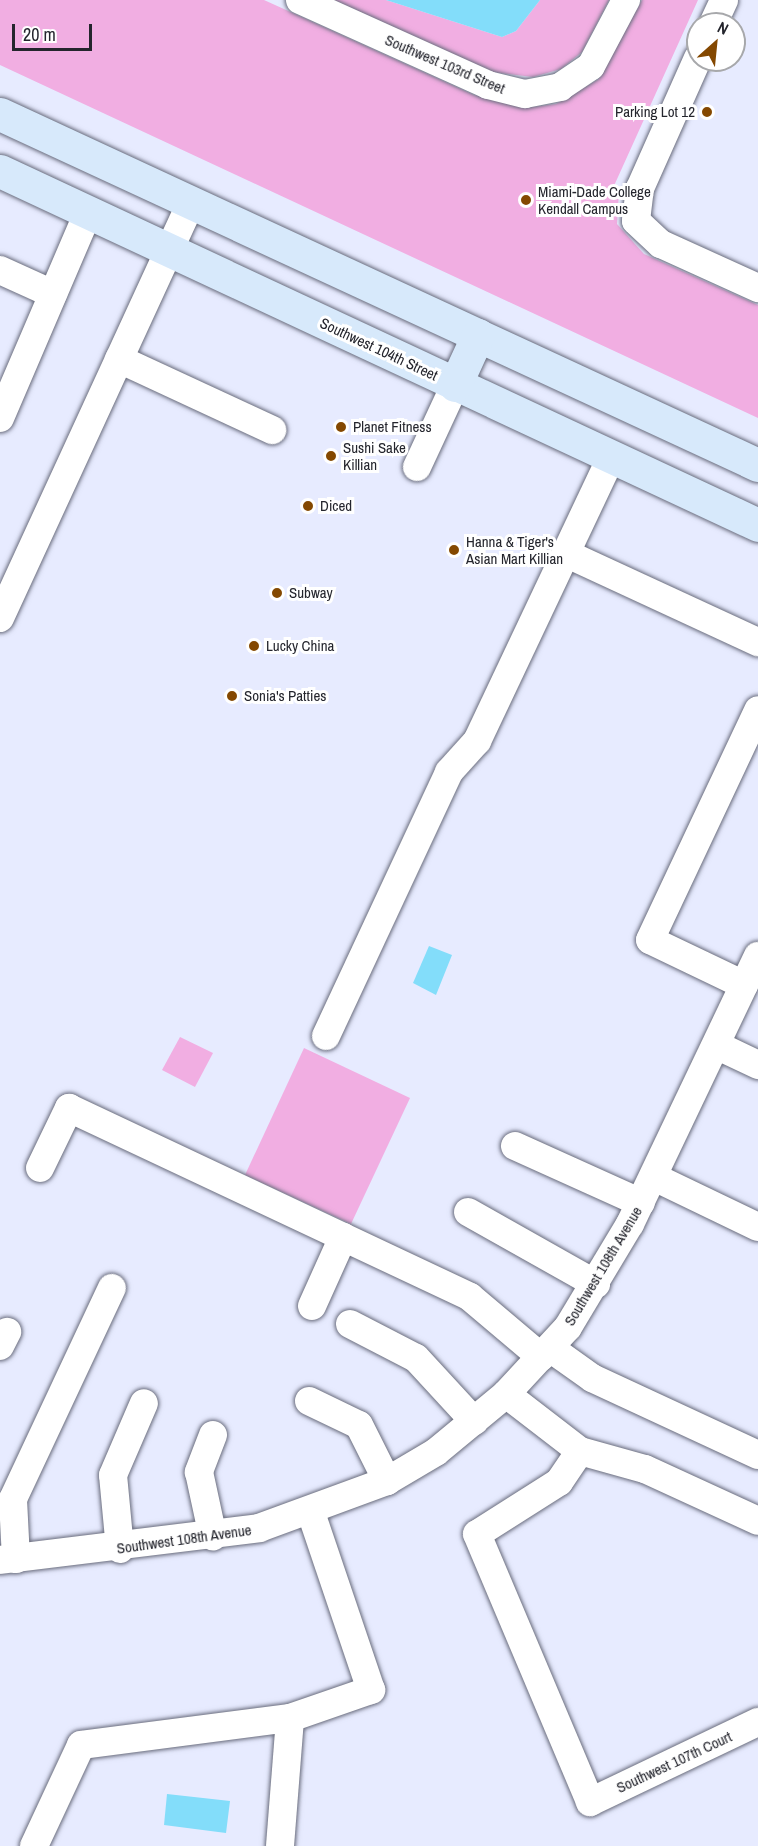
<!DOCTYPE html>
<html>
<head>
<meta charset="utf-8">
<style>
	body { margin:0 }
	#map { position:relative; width:758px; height:1846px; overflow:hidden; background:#e7ebff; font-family:"Archivo Narrow",sans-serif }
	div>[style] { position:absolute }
	.green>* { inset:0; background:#f1aee2 }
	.water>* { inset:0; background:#83ddfa }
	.roads { filter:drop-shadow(0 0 2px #696c7d) drop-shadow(0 0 2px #696c7d) }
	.minor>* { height:28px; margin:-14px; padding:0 14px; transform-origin:14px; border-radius:14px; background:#fff }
	.major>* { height:33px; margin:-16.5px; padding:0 16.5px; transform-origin:16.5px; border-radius:16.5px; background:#d7e9fb }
	.dots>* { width:16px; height:16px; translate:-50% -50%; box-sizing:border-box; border:3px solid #fff; border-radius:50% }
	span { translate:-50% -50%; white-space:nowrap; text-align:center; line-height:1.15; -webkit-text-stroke:6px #fff; paint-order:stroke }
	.street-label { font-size:15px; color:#24252d }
	.poi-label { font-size:15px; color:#24252d }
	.right { translate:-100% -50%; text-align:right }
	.left { translate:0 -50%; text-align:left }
	.north { position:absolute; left:686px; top:12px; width:60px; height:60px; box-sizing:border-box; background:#fff; border:2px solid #a7a8ab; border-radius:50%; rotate:27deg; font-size:16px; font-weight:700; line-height:24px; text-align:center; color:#24252d }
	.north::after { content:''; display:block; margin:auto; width:21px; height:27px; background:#844801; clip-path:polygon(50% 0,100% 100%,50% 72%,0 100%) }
	.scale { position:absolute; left:12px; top:24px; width:80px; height:27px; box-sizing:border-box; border:3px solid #24252d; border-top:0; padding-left:8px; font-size:18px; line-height:21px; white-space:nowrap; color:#24252d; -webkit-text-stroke:4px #fff; paint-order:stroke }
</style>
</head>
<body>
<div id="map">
	<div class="green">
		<div style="clip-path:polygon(0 0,264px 0,474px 95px,525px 108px,556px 104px,599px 79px,642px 0,698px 0,613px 188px,619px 192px,617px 224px,644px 254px,758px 305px,758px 418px,0 65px)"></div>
		<div style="clip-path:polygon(334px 0,386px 0,502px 37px,516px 31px,540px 0,609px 0,582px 52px,561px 69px,533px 77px,492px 72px)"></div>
		<div style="clip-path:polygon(180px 1037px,213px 1053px,195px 1087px,162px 1070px)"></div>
		<div style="clip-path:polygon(304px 1048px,410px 1098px,351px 1224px,245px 1175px)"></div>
	</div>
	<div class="water">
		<div style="clip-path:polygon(386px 0,540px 0,516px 31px,502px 37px)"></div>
		<div style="clip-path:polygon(429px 946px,452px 955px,436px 995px,413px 983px)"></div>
		<div style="clip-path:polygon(167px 1794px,230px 1801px,226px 1833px,164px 1825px)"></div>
	</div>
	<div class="roads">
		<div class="minor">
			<div style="left:300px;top:0;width:206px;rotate:24.3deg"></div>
			<div style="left:488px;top:85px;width:38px;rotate:14deg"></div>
			<div style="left:525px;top:94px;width:36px;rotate:-11deg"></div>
			<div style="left:560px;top:87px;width:37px;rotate:-34deg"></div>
			<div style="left:591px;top:66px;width:75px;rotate:-62.1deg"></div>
			<div style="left:713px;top:24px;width:26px;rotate:-65deg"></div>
			<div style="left:698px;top:58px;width:142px;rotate:114deg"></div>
			<div style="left:640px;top:188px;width:33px;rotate:97deg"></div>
			<div style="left:636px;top:221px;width:34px;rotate:43deg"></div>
			<div style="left:661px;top:244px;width:107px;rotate:24.4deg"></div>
			<div style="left:0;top:270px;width:58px;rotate:24.4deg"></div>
			<div style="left:119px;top:359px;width:169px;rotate:24.9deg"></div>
			<div style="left:0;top:418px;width:223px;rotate:-66.8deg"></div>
			<div style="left:417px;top:467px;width:90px;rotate:-65.1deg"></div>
			<div style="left:565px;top:553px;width:213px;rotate:24.8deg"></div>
			<div style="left:0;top:618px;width:458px;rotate:-65.3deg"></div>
			<div style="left:744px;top:985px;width:104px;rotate:-154.4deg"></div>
			<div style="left:650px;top:940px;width:254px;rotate:-64.8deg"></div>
			<div style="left:326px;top:1036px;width:291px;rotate:-65deg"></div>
			<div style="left:449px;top:772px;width:42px;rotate:-47.9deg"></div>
			<div style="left:477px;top:741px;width:314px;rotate:-64.7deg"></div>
			<div style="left:716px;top:1045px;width:47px;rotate:25.5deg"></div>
			<div style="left:515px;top:1146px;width:138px;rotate:24.3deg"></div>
			<div style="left:40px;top:1168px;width:67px;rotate:-64.2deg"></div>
			<div style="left:69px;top:1108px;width:443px;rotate:25.2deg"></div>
			<div style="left:470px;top:1297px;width:93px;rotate:40.2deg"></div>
			<div style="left:654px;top:1177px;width:115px;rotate:25.7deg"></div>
			<div style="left:468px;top:1212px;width:147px;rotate:29.4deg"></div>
			<div style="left:312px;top:1306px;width:76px;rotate:-65.8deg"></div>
			<div style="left:350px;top:1324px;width:74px;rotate:27.3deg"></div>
			<div style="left:416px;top:1358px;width:86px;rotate:47.4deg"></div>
			<div style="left:0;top:1346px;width:16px;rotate:-63deg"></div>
			<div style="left:550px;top:1348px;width:52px;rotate:35.5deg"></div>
			<div style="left:592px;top:1378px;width:183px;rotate:24.9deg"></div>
			<div style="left:506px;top:1394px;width:93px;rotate:37.6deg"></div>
			<div style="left:580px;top:1451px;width:67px;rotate:15.5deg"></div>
			<div style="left:645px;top:1469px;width:124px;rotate:24.7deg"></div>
			<div style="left:309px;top:1401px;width:55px;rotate:25.6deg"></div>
			<div style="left:359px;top:1425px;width:63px;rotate:63.4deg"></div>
			<div style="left:213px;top:1435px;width:40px;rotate:111deg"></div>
			<div style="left:199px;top:1472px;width:66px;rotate:77.8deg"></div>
			<div style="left:580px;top:1451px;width:37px;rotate:124deg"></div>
			<div style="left:559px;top:1482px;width:97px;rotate:147.6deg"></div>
			<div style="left:477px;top:1534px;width:291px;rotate:67.1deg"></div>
			<div style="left:590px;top:1802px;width:186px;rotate:-25.5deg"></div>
			<div style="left:120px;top:1549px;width:74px;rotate:-95.4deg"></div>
			<div style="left:113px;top:1475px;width:78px;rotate:-66.7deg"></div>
			<div style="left:16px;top:1559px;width:60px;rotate:-92.9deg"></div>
			<div style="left:13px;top:1499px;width:233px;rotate:-64.9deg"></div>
			<div style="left:0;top:1560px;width:261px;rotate:-7deg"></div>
			<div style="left:259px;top:1528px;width:136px;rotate:-20.2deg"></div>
			<div style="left:387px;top:1481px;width:57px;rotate:-30.6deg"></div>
			<div style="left:436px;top:1452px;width:91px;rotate:-39.6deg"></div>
			<div style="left:506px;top:1394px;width:91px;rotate:-47.2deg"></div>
			<div style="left:568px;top:1327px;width:120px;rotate:-59deg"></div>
			<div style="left:630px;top:1224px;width:297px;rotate:-64.5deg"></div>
			<div style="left:34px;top:1846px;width:111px;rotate:-65deg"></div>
			<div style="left:81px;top:1745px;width:211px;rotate:-7.4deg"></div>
			<div style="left:290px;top:1718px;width:86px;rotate:-19.1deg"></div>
			<div style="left:371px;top:1690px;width:187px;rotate:-108.7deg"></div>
			<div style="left:280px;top:1846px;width:128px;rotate:-85.5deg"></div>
		</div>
		<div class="major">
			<div style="left:0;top:114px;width:835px;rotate:24.85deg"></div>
			<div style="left:0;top:171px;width:837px;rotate:25.03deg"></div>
			<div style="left:455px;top:385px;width:55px;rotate:-65.3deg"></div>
		</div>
	</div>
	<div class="dots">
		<div style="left:707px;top:112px;background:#844801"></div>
		<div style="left:526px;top:200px;background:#844801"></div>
		<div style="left:341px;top:427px;background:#844801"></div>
		<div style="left:331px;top:456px;background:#844801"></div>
		<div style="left:308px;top:506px;background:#844801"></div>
		<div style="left:454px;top:550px;background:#844801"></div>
		<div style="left:277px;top:593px;background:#844801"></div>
		<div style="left:254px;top:646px;background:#844801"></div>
		<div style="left:232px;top:696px;background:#844801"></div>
	</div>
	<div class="street-label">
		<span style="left:445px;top:64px;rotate:23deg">Southwest 103rd Street</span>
		<span style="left:379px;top:349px;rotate:25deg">Southwest 104th Street</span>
		<span style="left:603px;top:1266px;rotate:-59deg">Southwest 108th Avenue</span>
		<span style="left:184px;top:1539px;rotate:-8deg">Southwest 108th Avenue</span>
		<span style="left:674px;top:1762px;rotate:-25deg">Southwest 107th Court</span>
	</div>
	<div class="poi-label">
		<span class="right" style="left:695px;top:112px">Parking Lot 12</span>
		<span class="left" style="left:538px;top:200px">Miami-Dade College<br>Kendall Campus</span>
		<span class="left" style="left:353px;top:427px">Planet Fitness</span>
		<span class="left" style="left:343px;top:456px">Sushi Sake<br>Killian</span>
		<span class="left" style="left:320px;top:506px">Diced</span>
		<span class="left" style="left:466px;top:550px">Hanna &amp; Tiger's<br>Asian Mart Killian</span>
		<span class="left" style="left:289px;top:593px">Subway</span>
		<span class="left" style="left:266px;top:646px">Lucky China</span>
		<span class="left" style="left:244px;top:696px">Sonia's Patties</span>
	</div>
	<div class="north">N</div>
	<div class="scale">20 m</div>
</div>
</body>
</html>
